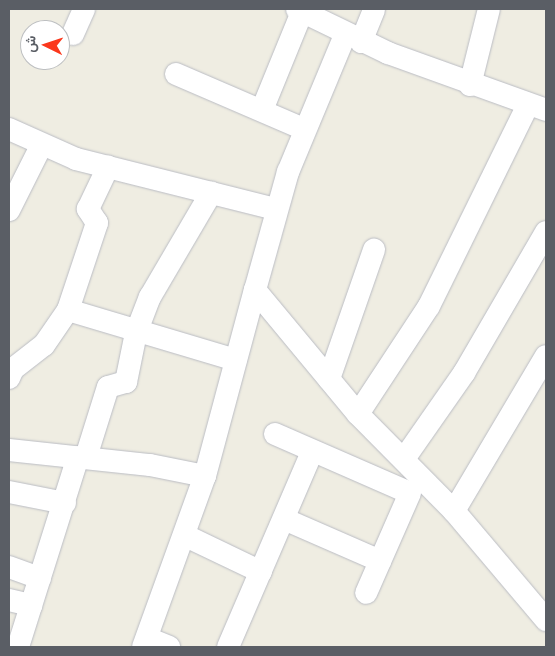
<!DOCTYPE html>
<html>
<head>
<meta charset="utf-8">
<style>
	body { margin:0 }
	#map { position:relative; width:555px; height:656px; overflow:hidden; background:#efede2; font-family:"Nunito Sans",Vazirmatn,sans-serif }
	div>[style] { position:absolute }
	.roads { filter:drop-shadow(0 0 1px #babcc3) drop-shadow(0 0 1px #babcc3) }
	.minor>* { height:22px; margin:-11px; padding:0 11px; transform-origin:11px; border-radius:11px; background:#fff }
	span { translate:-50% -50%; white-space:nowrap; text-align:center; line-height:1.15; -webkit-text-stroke:4.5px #fff; paint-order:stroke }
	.frame { position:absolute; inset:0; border:10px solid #5a5e65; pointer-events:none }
	.north { position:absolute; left:20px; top:20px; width:50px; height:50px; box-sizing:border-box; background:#fff; border:1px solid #bdbfc1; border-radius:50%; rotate:274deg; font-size:14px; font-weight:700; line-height:20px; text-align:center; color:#5a5e65 }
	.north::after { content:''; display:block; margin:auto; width:18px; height:22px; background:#fb381c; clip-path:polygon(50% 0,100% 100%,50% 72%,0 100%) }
</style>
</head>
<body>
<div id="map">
	<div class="roads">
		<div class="minor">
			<div style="left:297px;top:9px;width:101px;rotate:25.8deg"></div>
			<div style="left:388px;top:53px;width:168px;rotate:19.8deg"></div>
			<div style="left:73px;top:34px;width:27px;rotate:-66deg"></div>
			<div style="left:361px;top:42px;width:35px;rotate:-68deg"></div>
			<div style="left:176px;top:74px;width:139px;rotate:23.3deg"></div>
			<div style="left:470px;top:85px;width:78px;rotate:-76deg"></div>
			<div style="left:262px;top:110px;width:106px;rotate:-67.8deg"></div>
			<div style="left:9px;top:129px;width:73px;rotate:24.1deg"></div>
			<div style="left:76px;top:159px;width:205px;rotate:14.1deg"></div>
			<div style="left:9px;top:210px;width:72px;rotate:-63.4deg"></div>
			<div style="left:255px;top:290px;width:123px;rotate:-74.4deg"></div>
			<div style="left:288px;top:172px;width:148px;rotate:-67.4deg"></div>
			<div style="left:68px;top:310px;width:175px;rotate:16.6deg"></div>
			<div style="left:9px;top:378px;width:10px;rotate:-66deg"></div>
			<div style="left:13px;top:369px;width:39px;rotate:-38deg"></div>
			<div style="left:44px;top:345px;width:42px;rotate:-55.6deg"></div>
			<div style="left:68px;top:310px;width:92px;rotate:-71.6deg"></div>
			<div style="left:97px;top:223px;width:17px;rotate:-123deg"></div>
			<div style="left:88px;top:209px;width:47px;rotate:-64.5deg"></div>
			<div style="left:329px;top:379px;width:137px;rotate:-70.8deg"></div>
			<div style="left:358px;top:414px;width:129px;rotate:-56.7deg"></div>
			<div style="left:429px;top:306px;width:224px;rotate:-63.8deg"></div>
			<div style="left:275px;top:434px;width:147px;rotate:23.6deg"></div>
			<div style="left:410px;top:493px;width:109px;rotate:113.7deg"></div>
			<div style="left:9px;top:450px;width:142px;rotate:6.1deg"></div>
			<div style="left:150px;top:465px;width:56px;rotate:11.3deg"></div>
			<div style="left:86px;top:457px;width:73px;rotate:-72.6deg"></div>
			<div style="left:108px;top:387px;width:19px;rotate:-16deg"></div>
			<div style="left:126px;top:382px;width:50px;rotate:-78.5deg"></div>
			<div style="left:136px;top:333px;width:39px;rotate:-69deg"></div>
			<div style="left:150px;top:297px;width:121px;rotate:-59.6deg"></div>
			<div style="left:404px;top:459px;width:105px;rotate:-55.1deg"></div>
			<div style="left:464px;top:373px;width:163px;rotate:-59.8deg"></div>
			<div style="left:9px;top:492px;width:57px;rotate:11.1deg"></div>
			<div style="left:454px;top:511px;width:180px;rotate:-59.3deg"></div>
			<div style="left:284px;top:519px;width:105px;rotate:23.6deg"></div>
			<div style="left:186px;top:536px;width:83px;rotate:25.6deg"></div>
			<div style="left:9px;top:567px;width:33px;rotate:20deg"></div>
			<div style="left:9px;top:600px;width:23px;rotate:13deg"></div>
			<div style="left:147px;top:638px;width:24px;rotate:22deg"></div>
			<div style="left:18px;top:647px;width:199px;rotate:-72.5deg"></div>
			<div style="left:143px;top:647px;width:182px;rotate:-70.1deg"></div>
			<div style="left:205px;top:476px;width:193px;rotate:-75deg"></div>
			<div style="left:255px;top:290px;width:161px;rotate:50.3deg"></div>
			<div style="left:358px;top:414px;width:136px;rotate:45.3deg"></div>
			<div style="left:454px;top:511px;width:143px;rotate:49.8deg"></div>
			<div style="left:228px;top:647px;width:212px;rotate:-66.7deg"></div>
		</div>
	</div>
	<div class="frame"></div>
	<div class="north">ش</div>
</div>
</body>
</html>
